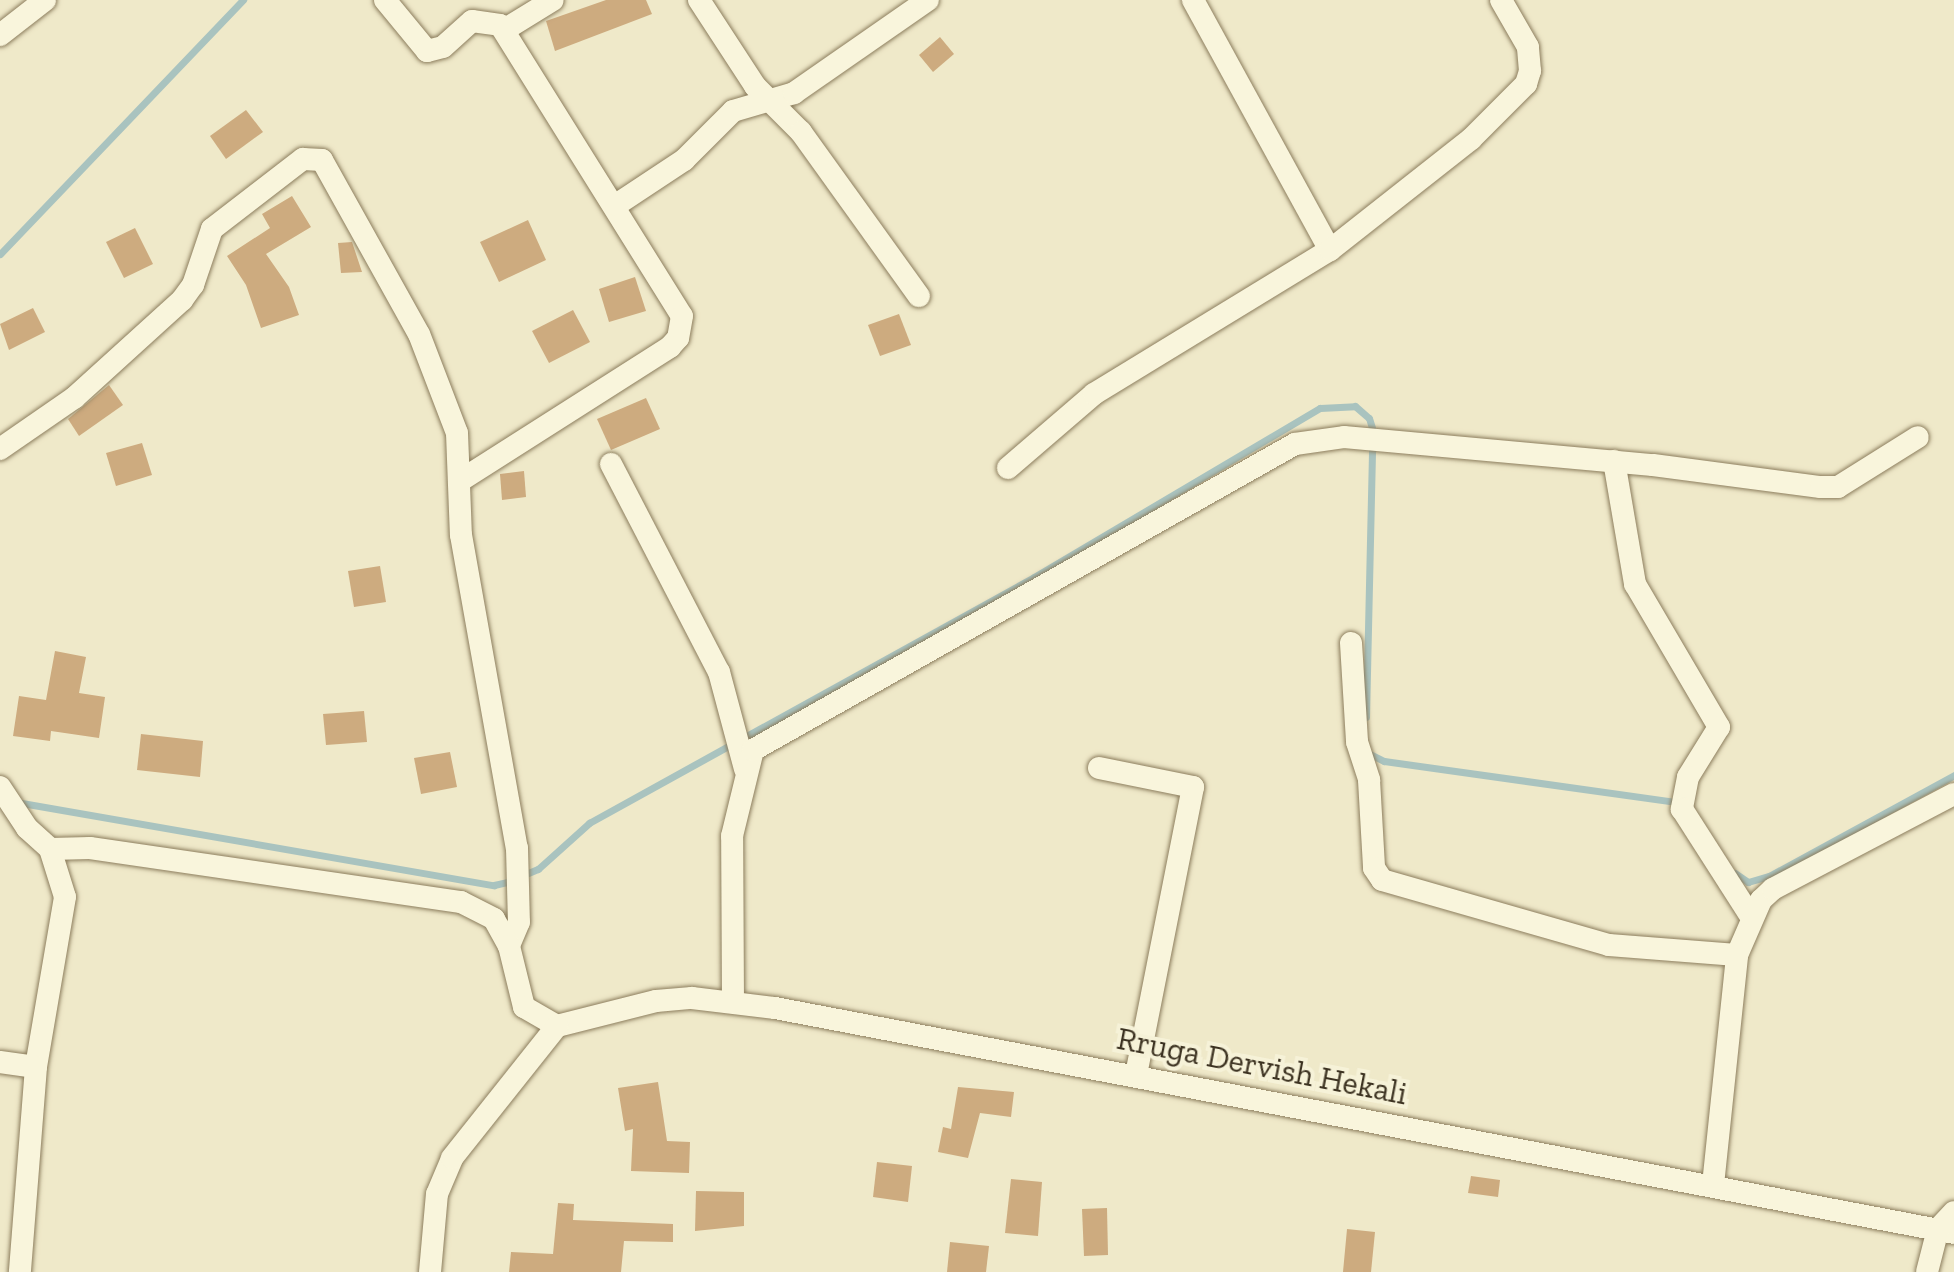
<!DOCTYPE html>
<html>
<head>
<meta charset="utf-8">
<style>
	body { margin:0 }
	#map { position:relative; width:1954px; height:1272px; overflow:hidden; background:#efe9c9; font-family:"Zilla Slab",serif }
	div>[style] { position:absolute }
	.stream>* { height:7px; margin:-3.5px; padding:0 3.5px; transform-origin:3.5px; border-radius:3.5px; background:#a9c3bf }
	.building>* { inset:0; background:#cdab7f }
	.roads { filter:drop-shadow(0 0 2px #8c7d5d) drop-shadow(0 0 2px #8c7d5d) }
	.minor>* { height:22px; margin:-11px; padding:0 11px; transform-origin:11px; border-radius:11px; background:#f9f5dc }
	span { translate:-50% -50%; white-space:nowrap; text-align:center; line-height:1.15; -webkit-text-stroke:8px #f6f2d8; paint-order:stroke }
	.street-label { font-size:32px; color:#3c3221 }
</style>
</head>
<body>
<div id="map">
	<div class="stream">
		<div style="left:0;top:254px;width:352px;rotate:-46.3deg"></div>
		<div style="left:1366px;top:717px;width:268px;rotate:-88.7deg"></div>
		<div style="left:1368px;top:753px;width:18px;rotate:27deg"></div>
		<div style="left:1384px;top:761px;width:301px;rotate:8deg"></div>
		<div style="left:16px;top:802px;width:485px;rotate:9.9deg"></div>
		<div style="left:494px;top:885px;width:13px;rotate:-13deg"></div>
		<div style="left:507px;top:882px;width:34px;rotate:-23deg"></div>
		<div style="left:538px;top:869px;width:69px;rotate:-42deg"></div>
		<div style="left:589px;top:823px;width:508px;rotate:-28.93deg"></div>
		<div style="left:1034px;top:577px;width:332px;rotate:-30.6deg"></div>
		<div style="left:1320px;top:408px;width:35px;rotate:-3deg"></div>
		<div style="left:1355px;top:406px;width:18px;rotate:41deg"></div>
		<div style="left:1369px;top:418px;width:14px;rotate:73deg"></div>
		<div style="left:1735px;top:873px;width:16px;rotate:35deg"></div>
		<div style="left:1748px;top:882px;width:22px;rotate:-16deg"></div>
		<div style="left:1769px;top:876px;width:211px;rotate:-28.6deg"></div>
	</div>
	<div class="building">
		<div style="clip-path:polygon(606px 0,646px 0,652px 14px,555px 51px,546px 21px)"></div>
		<div style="clip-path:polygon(940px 37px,954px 54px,933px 72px,919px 55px)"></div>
		<div style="clip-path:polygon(246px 110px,263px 132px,226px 159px,210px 136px)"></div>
		<div style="clip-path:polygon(292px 196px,311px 227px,266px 254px,289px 287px,299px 315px,261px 328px,246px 285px,227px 256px,270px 228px,262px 214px)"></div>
		<div style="clip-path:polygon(528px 220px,546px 260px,499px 282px,480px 242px)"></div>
		<div style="clip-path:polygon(135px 228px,153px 264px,124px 278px,106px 242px)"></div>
		<div style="clip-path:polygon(352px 242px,362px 272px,341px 273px,338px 243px)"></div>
		<div style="clip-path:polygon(635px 277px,646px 311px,609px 322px,599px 289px)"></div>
		<div style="clip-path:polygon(33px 308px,45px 332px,9px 350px,0 324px)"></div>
		<div style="clip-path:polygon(573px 310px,590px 342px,549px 363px,532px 331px)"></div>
		<div style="clip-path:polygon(899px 314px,911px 345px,880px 356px,868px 325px)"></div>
		<div style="clip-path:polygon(109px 385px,123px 405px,79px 436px,68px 419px)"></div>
		<div style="clip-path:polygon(646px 398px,660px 429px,611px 450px,597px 419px)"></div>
		<div style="clip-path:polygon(142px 443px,152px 475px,116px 486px,106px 453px)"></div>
		<div style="clip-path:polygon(524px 471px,526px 497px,502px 500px,500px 474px)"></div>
		<div style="clip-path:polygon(380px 566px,386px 602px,354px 607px,348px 571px)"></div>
		<div style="clip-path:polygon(55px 651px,86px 657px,79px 693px,105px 697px,99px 738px,51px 731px,50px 741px,13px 736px,19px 696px,46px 700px)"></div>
		<div style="clip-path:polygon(364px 711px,367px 742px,326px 745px,323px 714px)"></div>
		<div style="clip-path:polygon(141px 734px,203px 741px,200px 777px,137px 770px)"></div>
		<div style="clip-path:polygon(450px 752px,457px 787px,421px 794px,414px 758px)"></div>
		<div style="clip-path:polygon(658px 1082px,667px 1141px,690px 1142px,689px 1173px,631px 1171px,633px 1129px,625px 1131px,618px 1088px)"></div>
		<div style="clip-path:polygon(958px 1087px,1014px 1092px,1011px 1117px,980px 1113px,968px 1158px,938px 1152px,943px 1127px,951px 1129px)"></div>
		<div style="clip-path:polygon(877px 1162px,912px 1166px,908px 1202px,873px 1197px)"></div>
		<div style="clip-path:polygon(1471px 1176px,1500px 1180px,1498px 1197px,1468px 1193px)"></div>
		<div style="clip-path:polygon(1011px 1179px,1042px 1182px,1038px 1236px,1005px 1233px)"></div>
		<div style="clip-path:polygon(696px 1191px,744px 1192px,744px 1226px,695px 1231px)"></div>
		<div style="clip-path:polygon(558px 1203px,574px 1204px,573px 1220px,673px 1224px,673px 1242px,624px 1241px,621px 1272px,509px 1272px,511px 1252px,553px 1254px)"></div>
		<div style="clip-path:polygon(1107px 1208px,1108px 1255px,1084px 1256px,1082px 1209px)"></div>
		<div style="clip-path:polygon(1347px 1229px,1375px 1232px,1371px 1272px,1343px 1272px)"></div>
		<div style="clip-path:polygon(950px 1242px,989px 1246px,986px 1272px,947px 1272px)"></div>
	</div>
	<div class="roads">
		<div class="minor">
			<div style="left:385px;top:0;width:66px;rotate:50.5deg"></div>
			<div style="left:427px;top:51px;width:16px;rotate:-14deg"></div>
			<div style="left:443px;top:47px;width:39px;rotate:-42deg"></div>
			<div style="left:472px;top:21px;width:28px;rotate:8deg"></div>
			<div style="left:500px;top:25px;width:343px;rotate:58deg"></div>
			<div style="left:682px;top:316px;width:22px;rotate:100deg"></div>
			<div style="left:678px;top:338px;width:12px;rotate:132deg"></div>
			<div style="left:670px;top:347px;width:249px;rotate:147.5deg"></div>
			<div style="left:699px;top:0;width:103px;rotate:56.9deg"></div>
			<div style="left:755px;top:86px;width:65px;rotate:45deg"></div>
			<div style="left:801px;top:132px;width:202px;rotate:54.3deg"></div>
			<div style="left:1193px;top:0;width:285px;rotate:61.3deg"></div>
			<div style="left:504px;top:30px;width:57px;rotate:-31.5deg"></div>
			<div style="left:0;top:35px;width:57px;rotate:-37.9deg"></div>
			<div style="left:616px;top:205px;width:82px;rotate:-33.5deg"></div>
			<div style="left:684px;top:160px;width:69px;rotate:-45deg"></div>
			<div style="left:733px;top:111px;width:64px;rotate:-16.4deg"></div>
			<div style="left:794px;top:93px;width:163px;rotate:-34.8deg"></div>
			<div style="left:0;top:449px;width:90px;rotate:-34.6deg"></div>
			<div style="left:74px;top:398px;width:146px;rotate:-42.2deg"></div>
			<div style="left:182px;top:300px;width:19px;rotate:-54deg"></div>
			<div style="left:193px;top:285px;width:59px;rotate:-71.3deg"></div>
			<div style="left:212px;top:229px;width:115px;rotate:-37.6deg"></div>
			<div style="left:303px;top:159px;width:19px;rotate:3deg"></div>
			<div style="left:322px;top:160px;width:199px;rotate:60.9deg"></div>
			<div style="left:419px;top:334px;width:106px;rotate:69deg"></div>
			<div style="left:457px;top:433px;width:102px;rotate:87.8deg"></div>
			<div style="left:461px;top:535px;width:318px;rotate:79.9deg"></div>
			<div style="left:517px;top:848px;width:74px;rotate:88.5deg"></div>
			<div style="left:519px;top:922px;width:26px;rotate:113deg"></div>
			<div style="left:1614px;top:461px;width:125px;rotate:80.3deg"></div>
			<div style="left:1635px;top:584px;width:166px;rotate:59.6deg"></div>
			<div style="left:1719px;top:727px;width:59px;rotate:121.8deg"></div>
			<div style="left:1688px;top:777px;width:33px;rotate:101deg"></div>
			<div style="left:1682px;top:809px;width:128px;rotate:57.4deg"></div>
			<div style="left:611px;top:464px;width:234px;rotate:62.6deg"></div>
			<div style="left:719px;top:672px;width:100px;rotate:75deg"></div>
			<div style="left:1008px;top:468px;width:113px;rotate:-40.7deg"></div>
			<div style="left:1094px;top:394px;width:276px;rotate:-31.4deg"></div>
			<div style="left:1330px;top:250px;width:179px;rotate:-38.2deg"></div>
			<div style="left:1471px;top:139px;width:78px;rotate:-45deg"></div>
			<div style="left:1526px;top:84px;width:14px;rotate:-73deg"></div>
			<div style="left:1530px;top:71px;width:24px;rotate:-95deg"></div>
			<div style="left:1528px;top:47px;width:54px;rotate:-119.9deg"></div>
			<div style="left:1351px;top:643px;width:99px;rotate:86.5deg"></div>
			<div style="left:1357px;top:742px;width:40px;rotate:72deg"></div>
			<div style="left:1369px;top:780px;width:88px;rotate:86.7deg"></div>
			<div style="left:1374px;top:868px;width:14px;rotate:56deg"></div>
			<div style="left:1382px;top:880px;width:236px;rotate:16deg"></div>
			<div style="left:1609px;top:945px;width:128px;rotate:4.5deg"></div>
			<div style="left:1099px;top:768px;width:96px;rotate:11.4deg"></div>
			<div style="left:1193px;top:787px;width:294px;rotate:101.2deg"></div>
			<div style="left:0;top:787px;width:49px;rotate:56.6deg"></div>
			<div style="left:27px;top:828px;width:31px;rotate:42deg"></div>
			<div style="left:50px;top:849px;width:50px;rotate:72.6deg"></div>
			<div style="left:65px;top:897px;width:172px;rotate:99.7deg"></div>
			<div style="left:36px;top:1067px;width:206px;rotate:94.5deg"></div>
			<div style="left:50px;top:849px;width:40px;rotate:-1.4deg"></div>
			<div style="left:90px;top:848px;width:375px;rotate:8.3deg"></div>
			<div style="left:461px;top:902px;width:37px;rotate:27deg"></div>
			<div style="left:494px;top:919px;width:31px;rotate:61deg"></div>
			<div style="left:509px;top:946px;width:63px;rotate:76.2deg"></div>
			<div style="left:524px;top:1007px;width:38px;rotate:30deg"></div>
			<div style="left:733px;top:1002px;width:166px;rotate:-90.3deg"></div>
			<div style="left:732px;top:836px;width:89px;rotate:-76.3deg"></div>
			<div style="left:753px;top:750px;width:622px;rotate:-29.45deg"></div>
			<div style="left:1295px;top:444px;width:49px;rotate:-8.1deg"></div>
			<div style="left:1344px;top:437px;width:310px;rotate:5.2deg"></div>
			<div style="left:1653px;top:465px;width:169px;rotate:7.5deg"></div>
			<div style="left:1821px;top:487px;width:17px"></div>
			<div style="left:1838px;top:487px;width:94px;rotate:-32deg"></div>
			<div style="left:557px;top:1026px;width:102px;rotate:-14.2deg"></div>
			<div style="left:656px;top:1001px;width:36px;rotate:-5deg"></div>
			<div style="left:692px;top:998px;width:84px;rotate:6.9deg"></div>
			<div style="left:775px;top:1008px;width:1200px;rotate:10.8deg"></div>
			<div style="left:0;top:1062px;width:36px;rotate:8deg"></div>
			<div style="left:1713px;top:1185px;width:231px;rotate:-84deg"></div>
			<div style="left:1737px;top:955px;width:60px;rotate:-66.4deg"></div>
			<div style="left:1761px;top:900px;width:16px;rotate:-43deg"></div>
			<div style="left:1773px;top:889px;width:204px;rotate:-27.7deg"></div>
			<div style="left:430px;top:1272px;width:78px;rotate:-84.9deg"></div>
			<div style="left:437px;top:1194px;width:39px;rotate:-67deg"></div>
			<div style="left:452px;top:1158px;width:169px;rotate:-51.5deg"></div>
			<div style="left:1927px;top:1272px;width:44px;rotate:-75.7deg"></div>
			<div style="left:1938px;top:1229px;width:23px;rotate:-47deg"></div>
		</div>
	</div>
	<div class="street-label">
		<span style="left:1262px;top:1066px;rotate:11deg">Rruga Dervish Hekali</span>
	</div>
</div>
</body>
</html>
